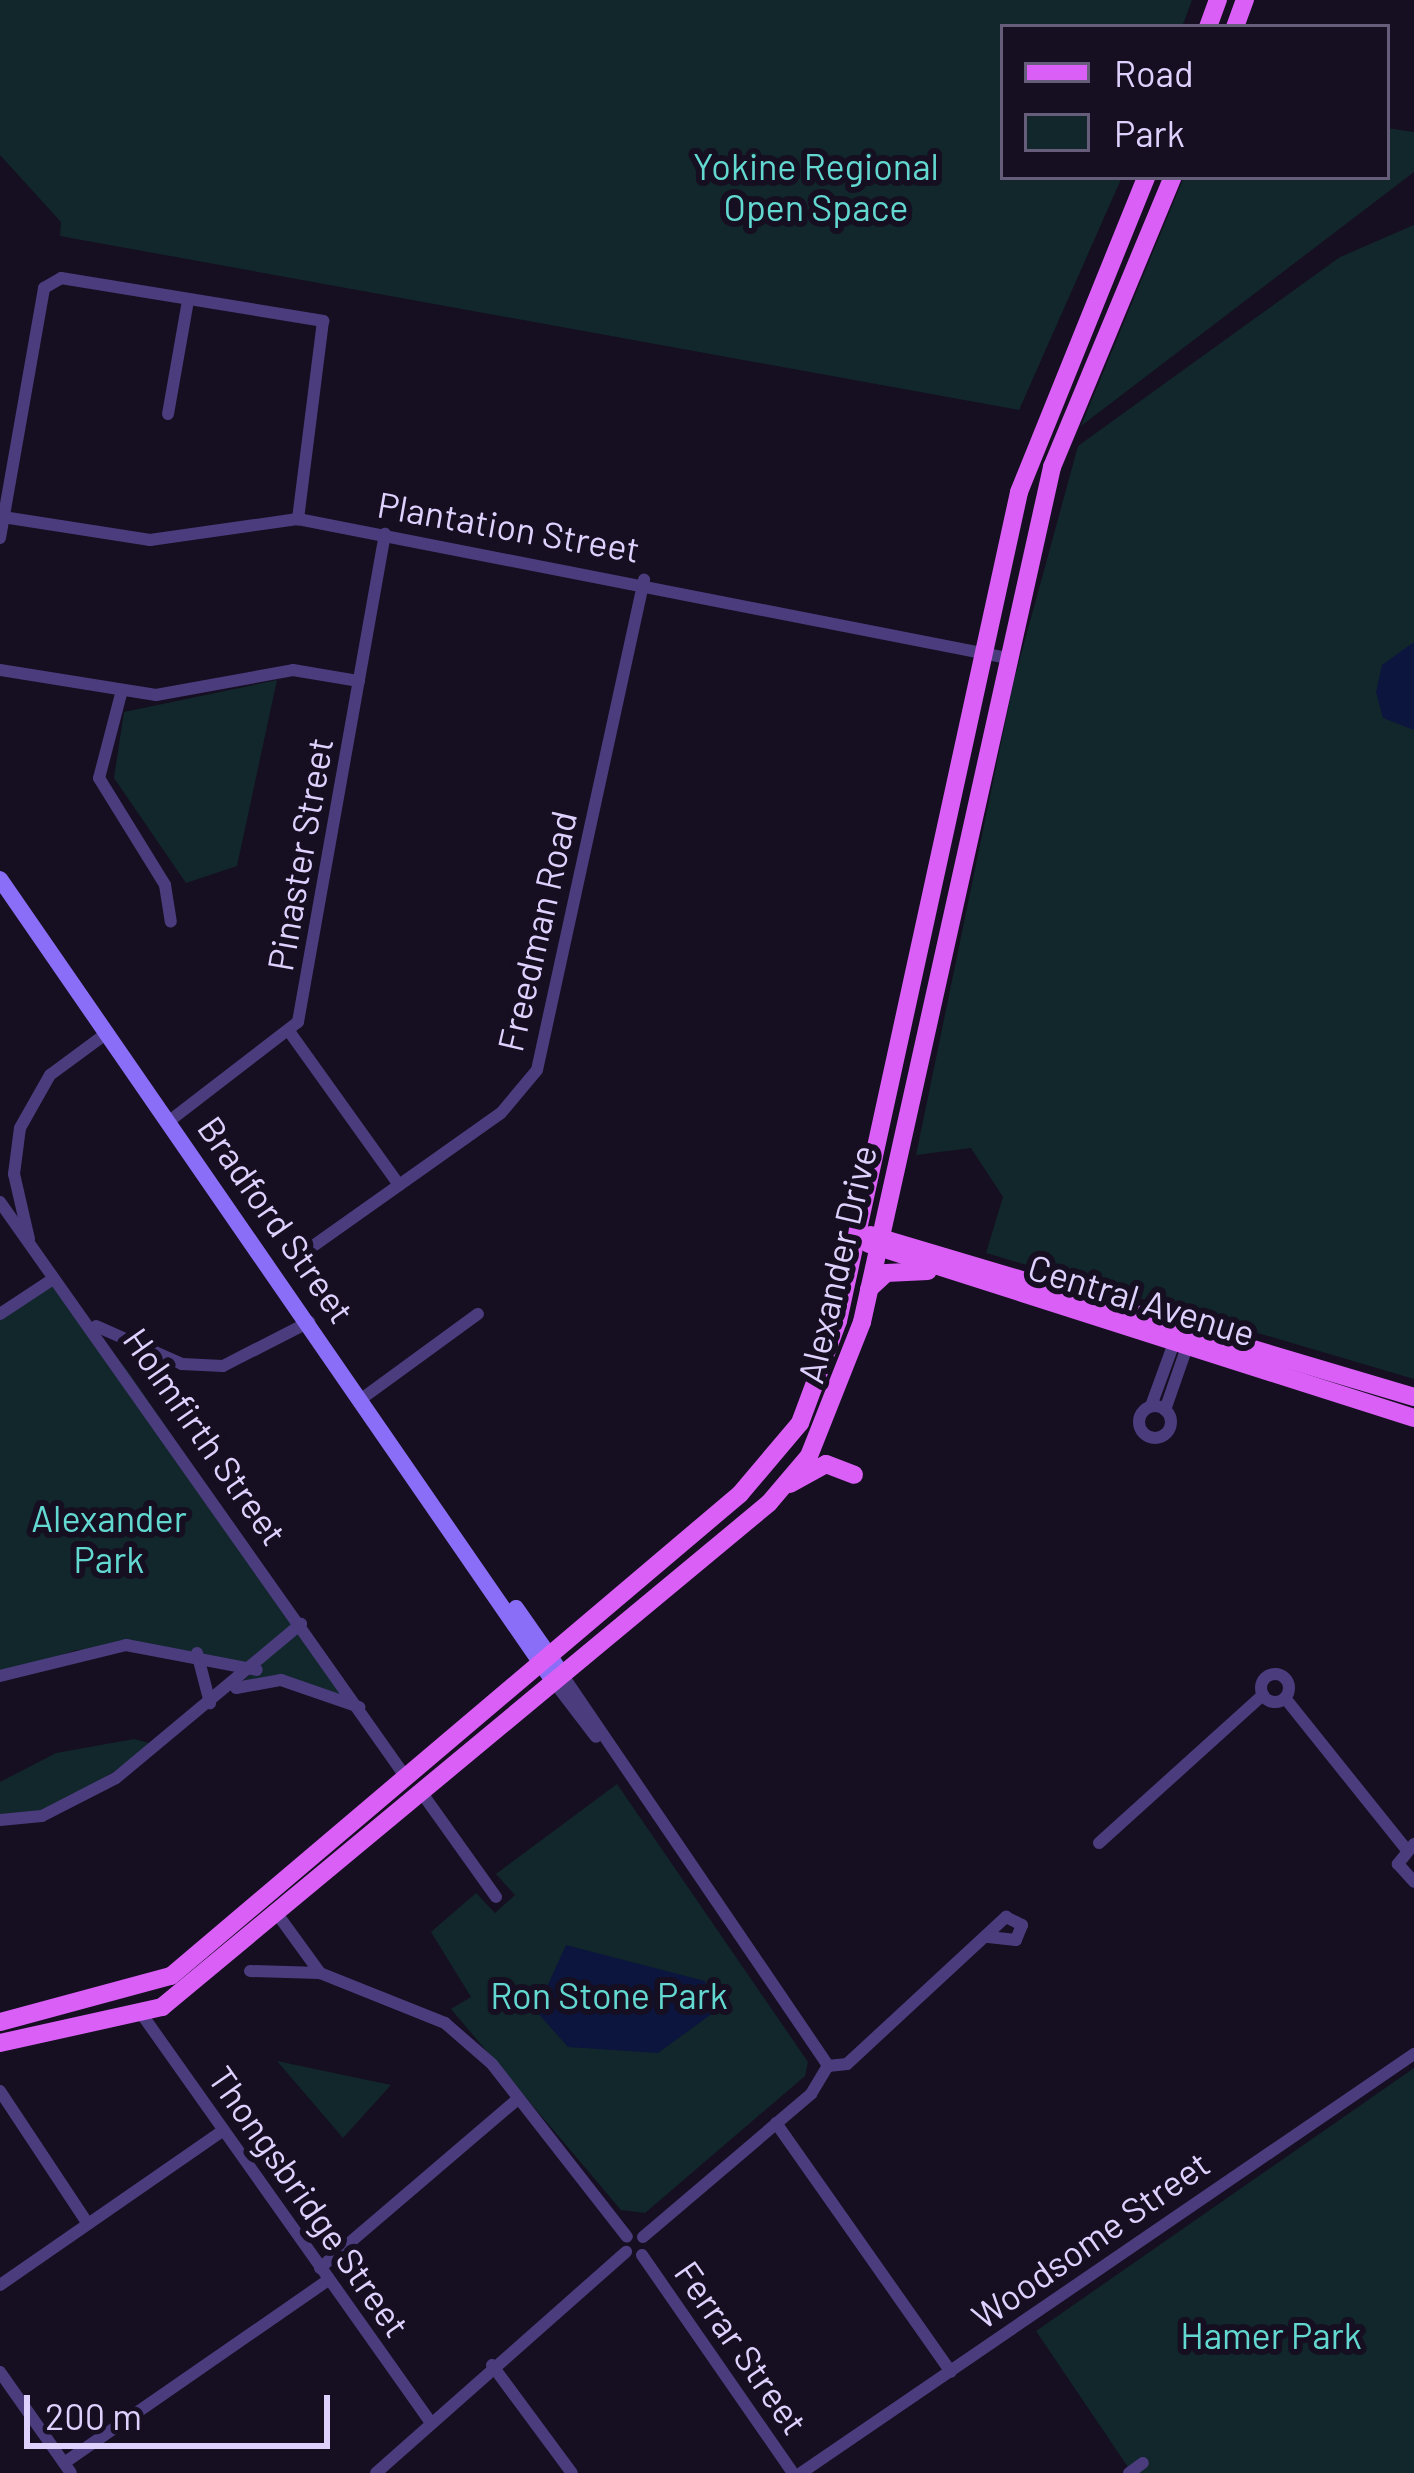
<!DOCTYPE html>
<html>
<head>
<meta charset="utf-8">
<style>
	body { margin:0 }
	#map { position:relative; width:1414px; height:2473px; overflow:hidden; background:#150f21; font-family:Barlow,sans-serif }
	div>[style] { position:absolute }
	.green>* { inset:0; background:#12272b }
	.water>* { inset:0; background:#0c153d }
	.street>* { height:12px; margin:-6px; padding:0 6px; transform-origin:6px; border-radius:6px; background:#4b3c7e }
	.street>.ring { margin:-6px; padding:0; box-sizing:content-box; background:none; border:12px solid #4b3c7e; border-radius:50% }
	.secondary>* { height:16px; margin:-8px; padding:0 8px; transform-origin:8px; border-radius:8px; background:#8b6ef7 }
	.primary>* { height:18px; margin:-9px; padding:0 9px; transform-origin:9px; border-radius:9px; background:#da5ff6 }
	span { translate:-50% -50%; white-space:nowrap; text-align:center; line-height:1.15; -webkit-text-stroke:12px #150f21; paint-order:stroke }
	.park-label { font-size:36px; color:#62d8d1 }
	.street-label { font-size:36px; color:#ded1fd }
	.legend { position:absolute; left:1000px; top:24px; width:390px; height:156px; box-sizing:border-box; background:#150f21; border:3px solid #655d79; margin:0; padding:15px 21px; list-style:none; font-size:36px; color:#ded1fd }
	.legend li { display:flex; align-items:center; gap:24px; height:60px }
	.legend b { width:60px; border:3px solid #655d79 }
	.scale { position:absolute; left:24px; top:2395px; width:306px; height:54px; box-sizing:border-box; border:6px solid #ded1fd; border-top:0; padding-left:15px; font-size:36px; line-height:42px; white-space:nowrap; color:#ded1fd; -webkit-text-stroke:9px #150f21; paint-order:stroke }
</style>
</head>
<body>
<div id="map">
	<div class="green">
		<div style="clip-path:polygon(0 0,1192px 0,1182px 27px,1003px 27px,1003px 177px,1122px 177px,1019px 410px,60px 236px,61px 222px,0 155px)"></div>
		<div style="clip-path:polygon(1387px 128px,1414px 132px,1414px 172px,1081px 426px,1184px 177px,1387px 177px)"></div>
		<div style="clip-path:polygon(1414px 225px,1414px 1379px,986px 1253px,1003px 1197px,971px 1148px,916px 1155px,1014px 680px,1078px 446px,1340px 257px)"></div>
		<div style="clip-path:polygon(277px 680px,237px 866px,186px 883px,114px 778px,124px 712px)"></div>
		<div style="clip-path:polygon(53px 1279px,127px 1370px,359px 1707px,281px 1680px,234px 1688px,256px 1670px,173px 1648px,76px 1650px,0 1676px,0 1314px)"></div>
		<div style="clip-path:polygon(134px 1739px,157px 1745px,42px 1816px,0 1820px,0 1782px,56px 1753px)"></div>
		<div style="clip-path:polygon(617px 1784px,808px 2062px,805px 2076px,645px 2213px,621px 2210px,451px 2009px,471px 1997px,431px 1932px,476px 1893px,495px 1913px,515px 1895px,496px 1874px)"></div>
		<div style="clip-path:polygon(277px 2061px,391px 2085px,343px 2138px)"></div>
		<div style="clip-path:polygon(1414px 2068px,1414px 2473px,1132px 2473px,1036px 2331px)"></div>
	</div>
	<div class="water">
		<div style="clip-path:polygon(1414px 642px,1414px 730px,1383px 718px,1376px 692px,1382px 665px)"></div>
		<div style="clip-path:polygon(566px 1945px,705px 1981px,713px 2013px,658px 2053px,568px 2047px,536px 2011px)"></div>
	</div>
	<div class="street">
		<div style="left:168px;top:414px;width:115px;rotate:-80deg"></div>
		<div style="left:3px;top:517px;width:149px;rotate:8.9deg"></div>
		<div style="left:150px;top:540px;width:149px;rotate:-8.1deg"></div>
		<div style="left:298px;top:519px;width:717px;rotate:11.09deg"></div>
		<div style="left:0;top:538px;width:254px;rotate:-80deg"></div>
		<div style="left:44px;top:288px;width:20px;rotate:-30deg"></div>
		<div style="left:61px;top:278px;width:266px;rotate:9.3deg"></div>
		<div style="left:323px;top:321px;width:200px;rotate:97.2deg"></div>
		<div style="left:0;top:670px;width:158px;rotate:9.1deg"></div>
		<div style="left:156px;top:695px;width:139px;rotate:-10.3deg"></div>
		<div style="left:293px;top:670px;width:67px;rotate:9.5deg"></div>
		<div style="left:122px;top:690px;width:91px;rotate:104.6deg"></div>
		<div style="left:99px;top:778px;width:126px;rotate:58.3deg"></div>
		<div style="left:165px;top:885px;width:37px;rotate:81deg"></div>
		<div style="left:291px;top:1034px;width:186px;rotate:54.4deg"></div>
		<div style="left:168px;top:1122px;width:164px;rotate:-37.6deg"></div>
		<div style="left:298px;top:1022px;width:496px;rotate:-79.9deg"></div>
		<div style="left:0;top:1202px;width:706px;rotate:54.8deg"></div>
		<div style="left:29px;top:1239px;width:67px;rotate:-103deg"></div>
		<div style="left:14px;top:1174px;width:46px;rotate:-82.6deg"></div>
		<div style="left:20px;top:1128px;width:61px;rotate:-60.5deg"></div>
		<div style="left:50px;top:1075px;width:71px;rotate:-36.4deg"></div>
		<div style="left:299px;top:1256px;width:247px;rotate:-35.3deg"></div>
		<div style="left:501px;top:1113px;width:56px;rotate:-50.1deg"></div>
		<div style="left:537px;top:1070px;width:502px;rotate:-77.68deg"></div>
		<div style="left:0;top:1314px;width:64px;rotate:-33.4deg"></div>
		<div style="left:96px;top:1326px;width:94px;rotate:23.8deg"></div>
		<div style="left:182px;top:1364px;width:41px;rotate:2.8deg"></div>
		<div style="left:223px;top:1366px;width:97px;rotate:-27.1deg"></div>
		<div style="left:364px;top:1397px;width:141px;rotate:-36.1deg"></div>
		<div class="ring" style="left:1139px;top:1406px;width:20px;height:20px"></div>
		<div style="left:1151px;top:1406px;width:70px;rotate:-70deg"></div>
		<div style="left:1165px;top:1410px;width:73px;rotate:-70.8deg"></div>
		<div style="left:197px;top:1653px;width:52px;rotate:75.4deg"></div>
		<div class="ring" style="left:1261px;top:1674px;width:16px;height:16px"></div>
		<div style="left:562px;top:1674px;width:474px;rotate:55.8deg"></div>
		<div style="left:0;top:1676px;width:130px;rotate:-13.8deg"></div>
		<div style="left:126px;top:1645px;width:133px;rotate:10.8deg"></div>
		<div style="left:554px;top:1682px;width:69px;rotate:52.6deg"></div>
		<div style="left:236px;top:1688px;width:46px;rotate:-10.1deg"></div>
		<div style="left:281px;top:1680px;width:83px;rotate:19.1deg"></div>
		<div style="left:1285px;top:1698px;width:192px;rotate:51.3deg"></div>
		<div style="left:424px;top:1796px;width:124px;rotate:54.5deg"></div>
		<div style="left:0;top:1820px;width:42px;rotate:-5.4deg"></div>
		<div style="left:42px;top:1816px;width:83px;rotate:-27.2deg"></div>
		<div style="left:116px;top:1778px;width:241px;rotate:-39.8deg"></div>
		<div style="left:1099px;top:1843px;width:221px;rotate:-42.1deg"></div>
		<div style="left:1414px;top:1844px;width:26px;rotate:129deg"></div>
		<div style="left:1398px;top:1864px;width:24px;rotate:48deg"></div>
		<div style="left:278px;top:1915px;width:72px;rotate:54.1deg"></div>
		<div style="left:320px;top:1973px;width:135px;rotate:21.8deg"></div>
		<div style="left:445px;top:2023px;width:62px;rotate:41.1deg"></div>
		<div style="left:492px;top:2064px;width:219px;rotate:52deg"></div>
		<div style="left:250px;top:1971px;width:70px;rotate:1.6deg"></div>
		<div style="left:143px;top:2016px;width:494px;rotate:54.7deg"></div>
		<div style="left:828px;top:2066px;width:19px;rotate:-6deg"></div>
		<div style="left:847px;top:2064px;width:217px;rotate:-42.8deg"></div>
		<div style="left:1006px;top:1917px;width:18px;rotate:27deg"></div>
		<div style="left:1022px;top:1925px;width:16px;rotate:112deg"></div>
		<div style="left:1016px;top:1940px;width:28px;rotate:-174deg"></div>
		<div style="left:0;top:2091px;width:159px;rotate:56.5deg"></div>
		<div style="left:776px;top:2123px;width:304px;rotate:54.9deg"></div>
		<div style="left:643px;top:2237px;width:221px;rotate:-40.4deg"></div>
		<div style="left:811px;top:2094px;width:33px;rotate:-59deg"></div>
		<div style="left:642px;top:2255px;width:265px;rotate:55.3deg"></div>
		<div style="left:320px;top:2268px;width:260px;rotate:-40.5deg"></div>
		<div style="left:0;top:2285px;width:272px;rotate:-34.7deg"></div>
		<div style="left:492px;top:2365px;width:134px;rotate:53.5deg"></div>
		<div style="left:0;top:2372px;width:123px;rotate:54.9deg"></div>
		<div style="left:64px;top:2463px;width:321px;rotate:-34.7deg"></div>
		<div style="left:376px;top:2473px;width:334px;rotate:-41.5deg"></div>
		<div style="left:801px;top:2473px;width:743px;rotate:-34.35deg"></div>
		<div style="left:1129px;top:2473px;width:17px;rotate:-36deg"></div>
	</div>
	<div class="secondary">
		<div style="left:0;top:879px;width:976px;rotate:55.4deg"></div>
		<div style="left:516px;top:1608px;width:80px;rotate:55.1deg"></div>
	</div>
	<div class="primary">
		<div style="left:1208px;top:27px;width:29px;rotate:-70deg"></div>
		<div style="left:1235px;top:27px;width:29px;rotate:-70deg"></div>
		<div style="left:871px;top:1235px;width:567px;rotate:16.61deg"></div>
		<div style="left:869px;top:1244px;width:572px;rotate:17.71deg"></div>
		<div style="left:869px;top:1289px;width:23px;rotate:-43deg"></div>
		<div style="left:886px;top:1273px;width:42px;rotate:-2.7deg"></div>
		<div style="left:790px;top:1484px;width:41px;rotate:-29.1deg"></div>
		<div style="left:826px;top:1464px;width:30px;rotate:21deg"></div>
		<div style="left:0;top:2022px;width:177px;rotate:-15.1deg"></div>
		<div style="left:171px;top:1976px;width:746px;rotate:-40.27deg"></div>
		<div style="left:740px;top:1494px;width:93px;rotate:-49.8deg"></div>
		<div style="left:800px;top:1423px;width:109px;rotate:-69.6deg"></div>
		<div style="left:838px;top:1321px;width:849px;rotate:-77.68deg"></div>
		<div style="left:1019px;top:492px;width:340px;rotate:-68deg"></div>
		<div style="left:0;top:2043px;width:166px;rotate:-12.5deg"></div>
		<div style="left:162px;top:2007px;width:789px;rotate:-39.7deg"></div>
		<div style="left:769px;top:1503px;width:62px;rotate:-49.6deg"></div>
		<div style="left:809px;top:1456px;width:144px;rotate:-68.4deg"></div>
		<div style="left:862px;top:1322px;width:876px;rotate:-77.47deg"></div>
		<div style="left:1052px;top:467px;width:314px;rotate:-67.4deg"></div>
	</div>
	<div class="park-label">
		<span style="left:816px;top:186px">Yokine Regional<br>Open Space</span>
		<span style="left:109px;top:1538px">Alexander<br>Park</span>
		<span style="left:609px;top:1995px">Ron Stone Park</span>
		<span style="left:1271px;top:2335px">Hamer Park</span>
	</div>
	<div class="street-label">
		<span style="left:509px;top:526px;rotate:10deg">Plantation Street</span>
		<span style="left:299px;top:854px;rotate:-80deg">Pinaster Street</span>
		<span style="left:536px;top:931px;rotate:-77deg">Freedman Road</span>
		<span style="left:277px;top:1219px;rotate:55deg">Bradford Street</span>
		<span style="left:836px;top:1264px;rotate:-77deg">Alexander Drive</span>
		<span style="left:1142px;top:1299px;rotate:17deg">Central Avenue</span>
		<span style="left:206px;top:1436px;rotate:55deg">Holmfirth Street</span>
		<span style="left:310px;top:2201px;rotate:55deg">Thongsbridge Street</span>
		<span style="left:1090px;top:2239px;rotate:-35deg">Woodsome Street</span>
		<span style="left:742px;top:2347px;rotate:55deg">Ferrar Street</span>
	</div>
	<ul class="legend">
	<li><b style="height:15px;background:#da5ff6"></b>Road</li>
	<li><b style="height:33px;background:#12272b"></b>Park</li>
	</ul>
	<div class="scale">200 m</div>
</div>
</body>
</html>
